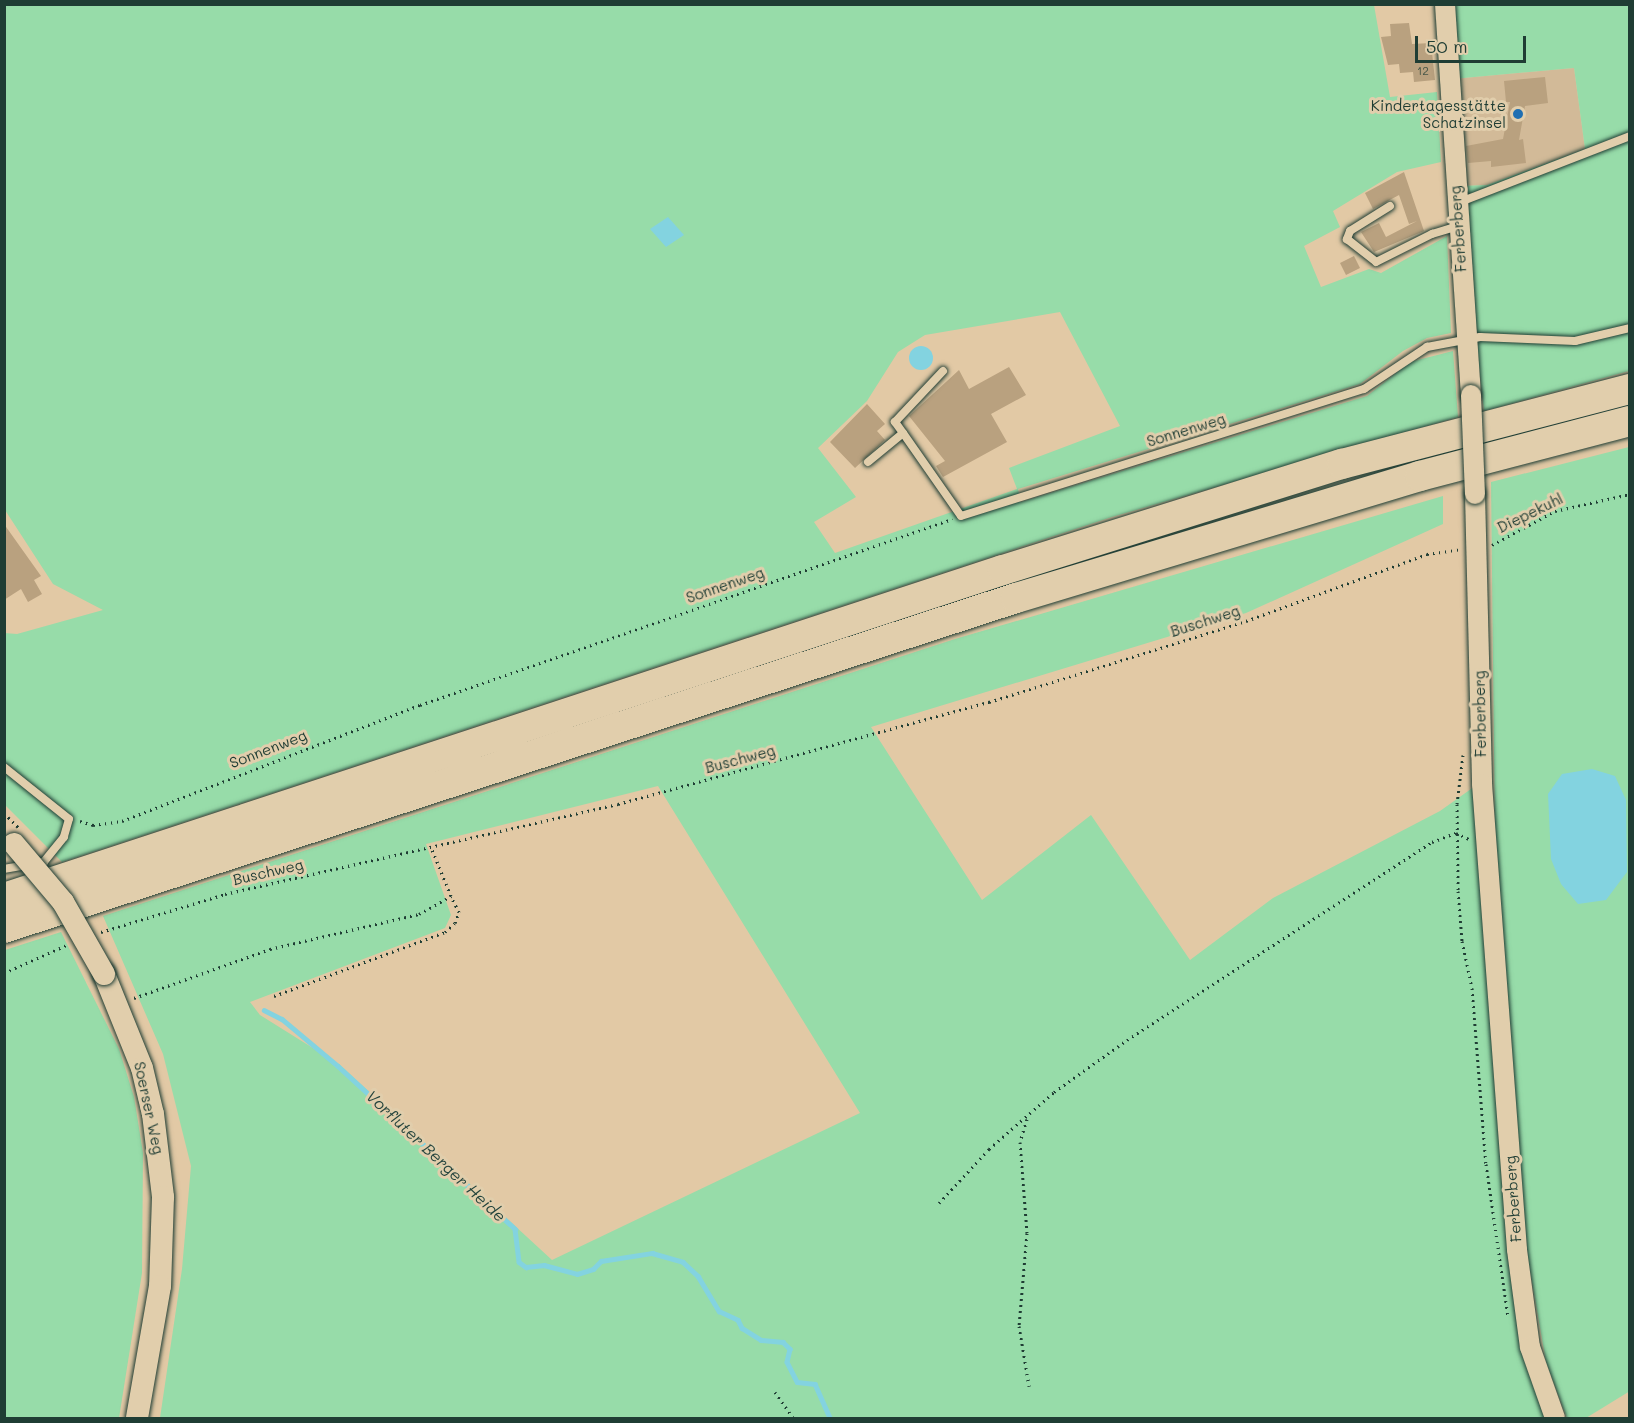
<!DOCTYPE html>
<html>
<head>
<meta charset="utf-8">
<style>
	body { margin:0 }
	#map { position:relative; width:1634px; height:1423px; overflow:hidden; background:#e2c9a5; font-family:Mali,sans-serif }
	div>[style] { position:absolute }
	.built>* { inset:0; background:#d2ba98 }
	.green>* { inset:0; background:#97dca9 }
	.water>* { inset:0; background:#83d3e0 }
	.round { border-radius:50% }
	.stream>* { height:4.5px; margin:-2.25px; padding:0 2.25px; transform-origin:2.25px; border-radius:2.25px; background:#83d3e0 }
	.building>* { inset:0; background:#b9a17f }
	.path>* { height:3px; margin-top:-1.5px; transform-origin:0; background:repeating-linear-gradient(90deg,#1f3d34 0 1.5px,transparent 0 6px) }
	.roads { filter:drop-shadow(0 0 2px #1f3d34) drop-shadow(0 0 2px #1f3d34) }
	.service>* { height:8px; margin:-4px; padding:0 4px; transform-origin:4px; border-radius:4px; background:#e1ceac }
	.tertiary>* { height:20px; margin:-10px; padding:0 10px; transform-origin:10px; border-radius:10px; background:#e1ceac }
	.secondary>* { height:22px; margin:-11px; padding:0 11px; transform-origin:11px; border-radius:11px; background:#e1ceac }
	.motorway>* { height:30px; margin:-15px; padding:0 15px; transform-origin:15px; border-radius:15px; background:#e1ceac }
	.bridges { filter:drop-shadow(0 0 2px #1f3d34) drop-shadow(0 0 2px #1f3d34) }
	.tertiary-bridge>* { height:20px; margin:-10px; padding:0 10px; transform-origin:10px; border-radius:10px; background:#e1ceac }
	.secondary-bridge>* { height:22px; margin:-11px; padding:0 11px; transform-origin:11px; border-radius:11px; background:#e1ceac }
	.dots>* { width:16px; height:16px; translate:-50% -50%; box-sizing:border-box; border:3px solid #e1ceac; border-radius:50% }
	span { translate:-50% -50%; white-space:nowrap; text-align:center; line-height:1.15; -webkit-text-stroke:6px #e1ceac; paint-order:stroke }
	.number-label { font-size:12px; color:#465647 }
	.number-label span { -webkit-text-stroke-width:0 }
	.poi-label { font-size:15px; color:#1f3d34 }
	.right { translate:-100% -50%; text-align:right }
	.street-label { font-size:15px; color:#1f3d34 }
	.water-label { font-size:16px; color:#24443d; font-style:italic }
	.frame { position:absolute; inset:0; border:6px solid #1f3d34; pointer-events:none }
	.scale { position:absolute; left:1415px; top:36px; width:111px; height:27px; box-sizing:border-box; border:3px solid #1f3d34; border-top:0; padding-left:8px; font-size:18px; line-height:21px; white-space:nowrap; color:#1f3d34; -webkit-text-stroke:4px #e1ceac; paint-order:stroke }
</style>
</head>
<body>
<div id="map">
	<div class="built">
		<div style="clip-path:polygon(1574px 68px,1585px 149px,1487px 185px,1459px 186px,1453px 79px)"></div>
	</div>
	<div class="green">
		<div style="clip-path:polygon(evenodd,5px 5px,1374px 5px,1390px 97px,1437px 92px,1441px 162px,1397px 172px,1333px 211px,1340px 227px,1304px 246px,1321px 287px,1369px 269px,1381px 273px,1447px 236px,1451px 333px,1427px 338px,1403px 351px,1360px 384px,1018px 489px,1021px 502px,1367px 396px,1410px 362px,1453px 351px,1458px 417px,1112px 517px,62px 862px,5px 805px,4px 633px,17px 634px,103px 610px,53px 584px,5px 510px,5px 5px,1060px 312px,1120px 426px,1009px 468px,1017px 489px,835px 553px,814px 522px,856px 497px,818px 448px,867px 401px,898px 352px,925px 335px,1060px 312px)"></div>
		<div style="clip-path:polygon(1450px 5px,1629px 5px,1629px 371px,1484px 411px,1459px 186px,1487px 185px,1585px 149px,1574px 68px,1453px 79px)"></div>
		<div style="clip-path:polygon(1629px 447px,1630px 1391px,1586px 1418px,1567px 1418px,1546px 1362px,1528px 1259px,1512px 1073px,1495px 840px,1491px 482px)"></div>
		<div style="clip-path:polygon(evenodd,1443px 496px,1443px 524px,1246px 613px,871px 727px,982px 900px,1091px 815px,1190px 960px,1273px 898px,1440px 811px,1478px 784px,1499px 1104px,1551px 1418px,160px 1418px,182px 1269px,191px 1166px,163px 1054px,103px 916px,955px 639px,1443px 496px,658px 786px,860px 1113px,552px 1260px,340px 1065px,260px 1015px,250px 1002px,445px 928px,451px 915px,426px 844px,658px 786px)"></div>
		<div style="clip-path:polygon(61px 932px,119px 1049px,134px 1097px,143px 1153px,142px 1273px,119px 1418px,5px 1418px,5px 950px)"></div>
	</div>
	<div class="water">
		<div style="clip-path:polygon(668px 217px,684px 235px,666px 247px,650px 229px)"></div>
		<div class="round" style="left:909px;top:346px;width:24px;height:24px"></div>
		<div style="clip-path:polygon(1592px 769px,1615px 776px,1626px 800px,1627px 872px,1606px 900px,1578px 904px,1561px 884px,1551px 859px,1548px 794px,1562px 774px)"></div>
	</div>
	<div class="stream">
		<div style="left:264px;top:1010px;width:20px;rotate:27deg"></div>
		<div style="left:282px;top:1019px;width:73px;rotate:40deg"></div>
		<div style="left:338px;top:1066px;width:241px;rotate:42.6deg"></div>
		<div style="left:515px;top:1229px;width:33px;rotate:83deg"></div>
		<div style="left:519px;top:1262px;width:9px;rotate:36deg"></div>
		<div style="left:526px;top:1267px;width:18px;rotate:-6deg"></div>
		<div style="left:544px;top:1265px;width:34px;rotate:15deg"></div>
		<div style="left:577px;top:1274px;width:17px;rotate:-17deg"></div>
		<div style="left:593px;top:1269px;width:11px;rotate:-45deg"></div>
		<div style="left:601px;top:1261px;width:52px;rotate:-8.9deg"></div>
		<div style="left:652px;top:1253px;width:32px;rotate:16deg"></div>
		<div style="left:683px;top:1262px;width:21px;rotate:43deg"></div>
		<div style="left:698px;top:1276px;width:41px;rotate:59deg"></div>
		<div style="left:719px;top:1311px;width:21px;rotate:25deg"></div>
		<div style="left:738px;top:1320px;width:9px;rotate:63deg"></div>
		<div style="left:742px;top:1328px;width:22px;rotate:32deg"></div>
		<div style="left:761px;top:1340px;width:22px;rotate:5deg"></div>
		<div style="left:783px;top:1342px;width:10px;rotate:45deg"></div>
		<div style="left:790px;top:1349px;width:13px;rotate:103deg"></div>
		<div style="left:787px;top:1362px;width:22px;rotate:63deg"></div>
		<div style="left:797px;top:1382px;width:18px;rotate:6deg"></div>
		<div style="left:815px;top:1384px;width:37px;rotate:66deg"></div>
	</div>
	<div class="building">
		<div style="clip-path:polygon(1409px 23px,1412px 44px,1431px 43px,1435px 80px,1414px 82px,1413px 72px,1400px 73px,1399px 64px,1388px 65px,1381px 37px,1391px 36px,1390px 24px)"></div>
		<div style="clip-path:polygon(1545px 77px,1548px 103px,1525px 106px,1519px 140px,1523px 139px,1526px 163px,1491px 167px,1491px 161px,1468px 163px,1466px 146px,1503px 139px,1510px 102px,1506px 102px,1504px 81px)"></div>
		<div style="clip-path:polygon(1404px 172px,1424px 231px,1374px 252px,1361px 232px,1379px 223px,1386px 237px,1417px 221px,1409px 224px,1399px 195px,1373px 209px,1365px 193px)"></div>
		<div style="clip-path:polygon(1354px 256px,1360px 268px,1346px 275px,1340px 263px)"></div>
		<div style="clip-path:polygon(1009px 367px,1026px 395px,991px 414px,1007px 442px,943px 477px,936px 466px,945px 461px,909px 416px,959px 370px,969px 389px)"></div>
		<div style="clip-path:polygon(867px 404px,885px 424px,877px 431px,885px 440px,855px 468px,830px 442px)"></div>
		<div style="clip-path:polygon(4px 524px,41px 576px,34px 580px,42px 594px,28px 602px,21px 589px,4px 600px)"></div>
	</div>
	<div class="path">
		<div style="left:1492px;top:545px;width:72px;rotate:-28.4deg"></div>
		<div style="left:1555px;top:511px;width:77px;rotate:-12.8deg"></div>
		<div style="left:1463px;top:755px;width:49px;rotate:97deg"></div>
		<div style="left:1457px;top:804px;width:87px;rotate:89.3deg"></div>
		<div style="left:1458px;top:891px;width:50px;rotate:85.4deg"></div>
		<div style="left:1462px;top:941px;width:48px;rotate:78deg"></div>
		<div style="left:1472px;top:988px;width:177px;rotate:85.5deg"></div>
		<div style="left:1486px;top:1164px;width:155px;rotate:81.8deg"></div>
		<div style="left:4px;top:813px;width:20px;rotate:45deg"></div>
		<div style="left:80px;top:821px;width:14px;rotate:17deg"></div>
		<div style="left:93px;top:825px;width:29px;rotate:-8deg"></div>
		<div style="left:122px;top:821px;width:320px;rotate:-21.3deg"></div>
		<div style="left:420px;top:705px;width:564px;rotate:-19.27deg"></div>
		<div style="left:101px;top:932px;width:130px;rotate:-17deg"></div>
		<div style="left:225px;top:894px;width:403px;rotate:-12.9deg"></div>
		<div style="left:618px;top:804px;width:385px;rotate:-15.4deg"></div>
		<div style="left:989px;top:702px;width:269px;rotate:-17.5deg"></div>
		<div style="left:1246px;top:621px;width:193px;rotate:-20.3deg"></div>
		<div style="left:1427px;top:554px;width:35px;rotate:-8deg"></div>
		<div style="left:4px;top:973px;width:69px;rotate:-24deg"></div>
		<div style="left:274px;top:996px;width:183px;rotate:-20.5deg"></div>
		<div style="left:445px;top:932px;width:13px;rotate:-42deg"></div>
		<div style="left:455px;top:923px;width:12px;rotate:-70deg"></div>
		<div style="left:459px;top:912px;width:18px;rotate:-117deg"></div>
		<div style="left:134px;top:998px;width:145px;rotate:-19.8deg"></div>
		<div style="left:270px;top:949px;width:153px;rotate:-13.2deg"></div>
		<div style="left:419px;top:914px;width:37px;rotate:-29deg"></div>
		<div style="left:451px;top:896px;width:53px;rotate:-112.2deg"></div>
		<div style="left:1027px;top:1119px;width:24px;rotate:107deg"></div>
		<div style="left:1020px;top:1142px;width:91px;rotate:85.6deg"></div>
		<div style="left:1027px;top:1233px;width:93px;rotate:94.9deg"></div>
		<div style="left:1019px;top:1326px;width:61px;rotate:80.5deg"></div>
		<div style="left:939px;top:1203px;width:74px;rotate:-47.2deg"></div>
		<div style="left:989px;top:1149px;width:86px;rotate:-41.2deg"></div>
		<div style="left:1054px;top:1092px;width:90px;rotate:-35.5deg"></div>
		<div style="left:1127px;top:1040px;width:364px;rotate:-33deg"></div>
		<div style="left:1432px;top:842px;width:26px;rotate:-21deg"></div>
		<div style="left:1456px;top:833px;width:17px;rotate:25deg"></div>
		<div style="left:775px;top:1392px;width:32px;rotate:55deg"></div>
	</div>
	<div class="roads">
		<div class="service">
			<div style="left:1460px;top:202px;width:182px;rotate:-21.2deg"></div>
			<div style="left:1390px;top:206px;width:47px;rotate:148deg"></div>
			<div style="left:1350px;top:231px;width:9px;rotate:111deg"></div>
			<div style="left:1347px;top:239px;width:37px;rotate:38deg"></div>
			<div style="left:1376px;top:262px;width:63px;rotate:-26.6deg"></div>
			<div style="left:1432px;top:234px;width:27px;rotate:-17deg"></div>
			<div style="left:903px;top:433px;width:14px;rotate:-126deg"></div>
			<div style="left:895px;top:422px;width:70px;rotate:-46.7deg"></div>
			<div style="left:868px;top:462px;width:45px;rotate:-39.6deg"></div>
			<div style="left:903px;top:433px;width:101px;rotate:55.1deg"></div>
			<div style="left:961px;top:516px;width:423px;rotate:-17.5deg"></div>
			<div style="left:1364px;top:389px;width:76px;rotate:-33.7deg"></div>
			<div style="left:1427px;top:347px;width:54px;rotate:-10.7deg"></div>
			<div style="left:1480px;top:337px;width:95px;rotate:2.4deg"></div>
			<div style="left:1575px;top:341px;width:57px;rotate:-13.3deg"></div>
			<div style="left:4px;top:767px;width:83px;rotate:38.7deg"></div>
			<div style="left:69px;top:819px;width:19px;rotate:106deg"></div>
			<div style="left:64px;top:837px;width:32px;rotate:129deg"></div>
			<div style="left:44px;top:862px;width:41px;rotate:170.1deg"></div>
		</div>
		<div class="tertiary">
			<div style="left:1445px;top:4px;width:392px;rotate:86.2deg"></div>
			<div style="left:1475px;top:494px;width:290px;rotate:88.6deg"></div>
			<div style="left:1482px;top:784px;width:467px;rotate:85.7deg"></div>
			<div style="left:1517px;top:1250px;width:98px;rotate:82.4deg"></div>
			<div style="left:1530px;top:1347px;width:75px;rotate:70.6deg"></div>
		</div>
		<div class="secondary">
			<div style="left:104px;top:974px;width:101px;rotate:68deg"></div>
			<div style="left:142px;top:1068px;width:47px;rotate:76.6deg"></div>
			<div style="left:153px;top:1114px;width:84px;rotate:83.1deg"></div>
			<div style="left:163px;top:1197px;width:89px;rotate:91.9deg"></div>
			<div style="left:160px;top:1286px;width:134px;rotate:99.9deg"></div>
		</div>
		<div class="motorway">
			<div style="left:4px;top:898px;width:1051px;rotate:-18.18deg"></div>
			<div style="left:1003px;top:570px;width:355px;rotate:-17.4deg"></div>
			<div style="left:1342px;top:464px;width:298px;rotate:-14.6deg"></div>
			<div style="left:4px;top:928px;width:1064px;rotate:-18.06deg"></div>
			<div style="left:1016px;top:598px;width:422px;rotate:-16.8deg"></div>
			<div style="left:1420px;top:476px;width:217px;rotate:-14.7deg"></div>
		</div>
	</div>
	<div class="bridges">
		<div class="tertiary-bridge">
			<div style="left:1471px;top:395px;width:99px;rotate:87.7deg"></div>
		</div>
		<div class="secondary-bridge">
			<div style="left:14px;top:844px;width:76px;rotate:49.8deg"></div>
			<div style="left:63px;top:902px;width:83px;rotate:60.3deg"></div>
		</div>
	</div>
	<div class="dots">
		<div style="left:1518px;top:114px;background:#1f6fb2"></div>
	</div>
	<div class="number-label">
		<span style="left:1423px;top:71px">12</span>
	</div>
	<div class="poi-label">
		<span class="right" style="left:1506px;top:114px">Kindertagesstätte<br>Schatzinsel</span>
	</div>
	<div class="street-label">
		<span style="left:1458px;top:229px;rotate:-94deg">Ferberberg</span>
		<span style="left:1186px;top:430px;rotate:-17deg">Sonnenweg</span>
		<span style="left:1530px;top:513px;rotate:-26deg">Diepekuhl</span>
		<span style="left:725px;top:585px;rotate:-19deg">Sonnenweg</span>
		<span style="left:1205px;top:621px;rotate:-18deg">Buschweg</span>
		<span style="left:1480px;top:714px;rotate:-91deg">Ferberberg</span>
		<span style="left:268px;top:749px;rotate:-21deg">Sonnenweg</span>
		<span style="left:740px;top:759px;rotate:-15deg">Buschweg</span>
		<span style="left:268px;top:872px;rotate:-13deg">Buschweg</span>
		<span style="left:149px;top:1108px;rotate:78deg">Soerser Weg</span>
		<span style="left:1513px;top:1199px;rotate:-94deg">Ferberberg</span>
	</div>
	<div class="water-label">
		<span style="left:436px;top:1156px;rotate:43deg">Vorfluter Berger Heide</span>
	</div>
	<div class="frame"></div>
	<div class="scale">50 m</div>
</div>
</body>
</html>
